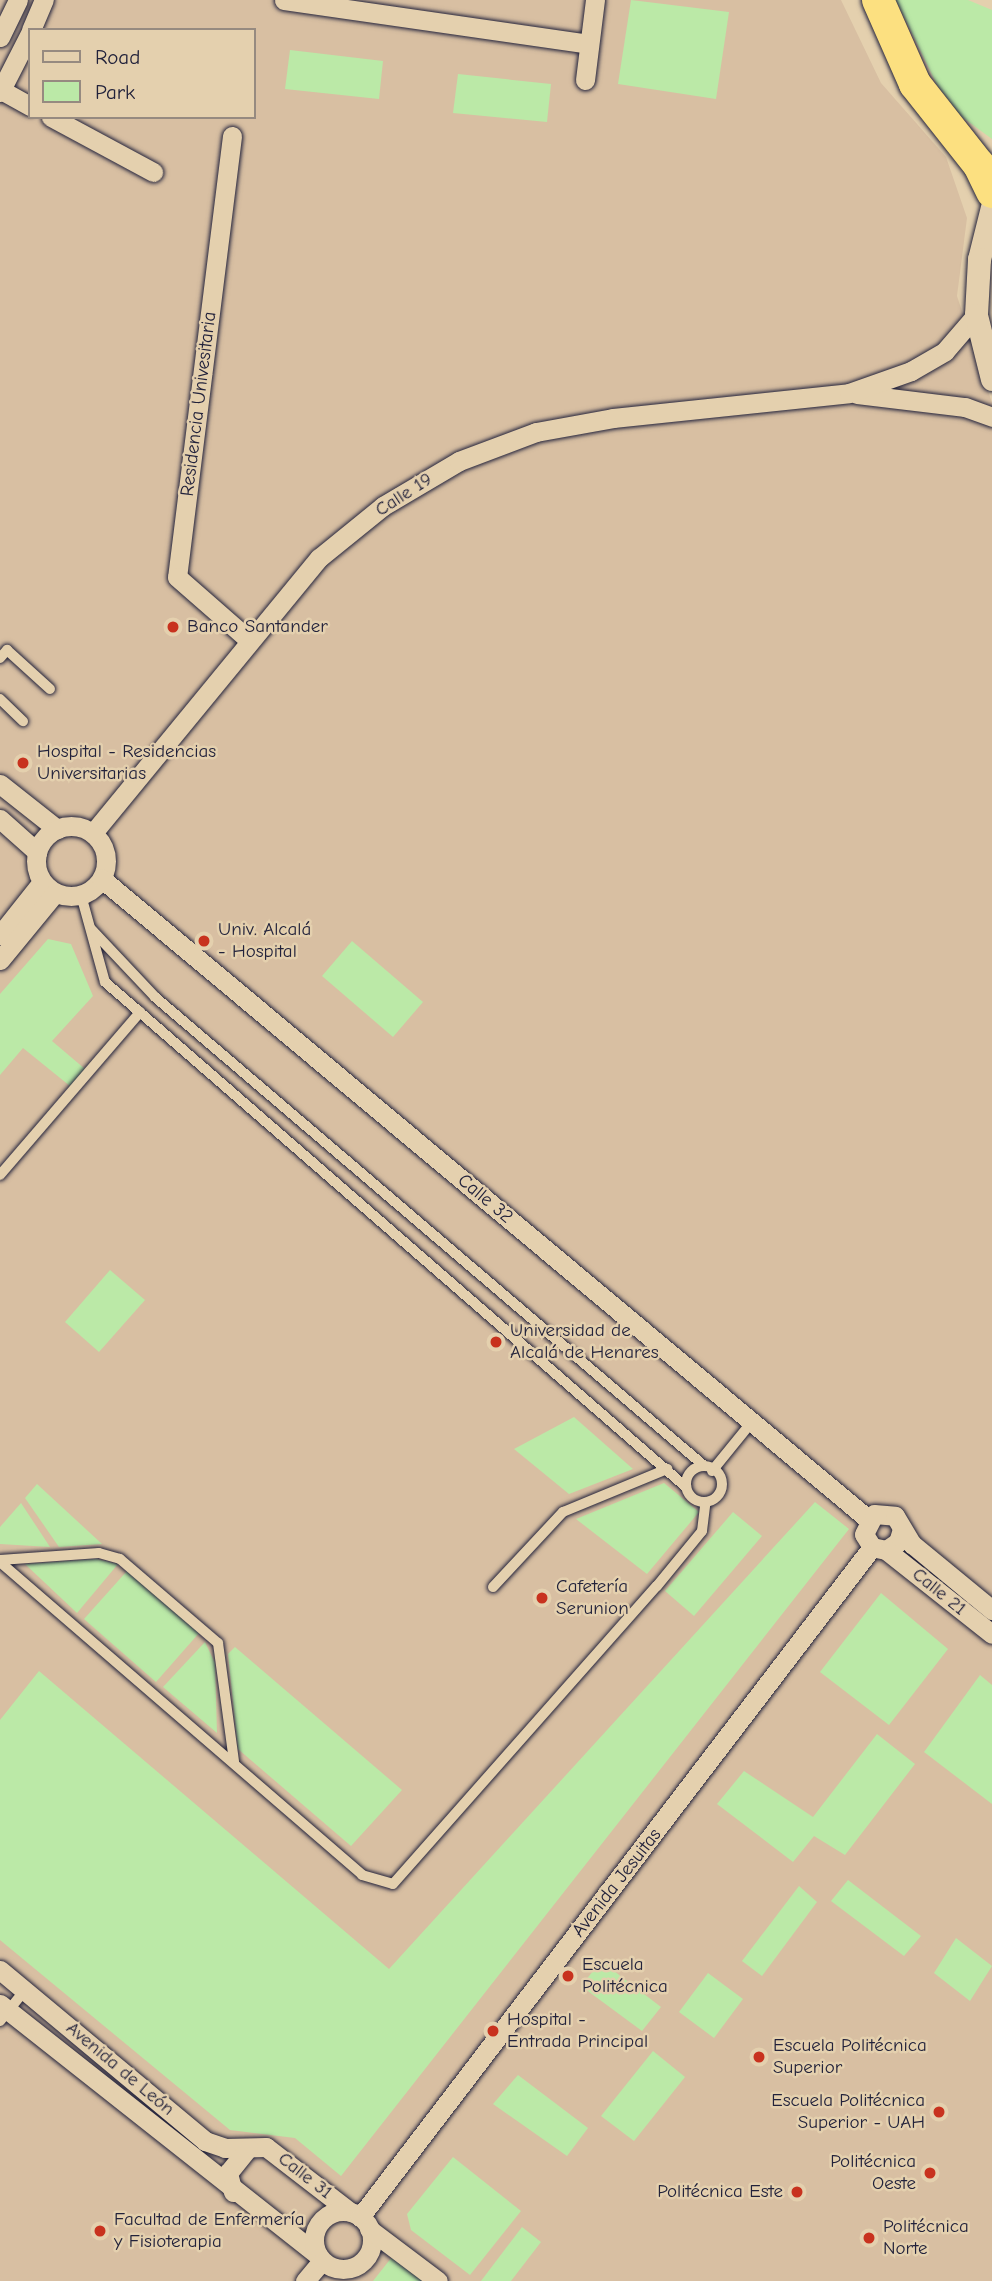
<!DOCTYPE html>
<html>
<head>
<meta charset="utf-8">
<style>
	body { margin:0 }
	#map { position:relative; width:992px; height:2281px; overflow:hidden; background:#e4d0ae; font-family:"Comic Neue",sans-serif }
	div>[style] { position:absolute }
	.built>* { inset:0; background:#d8bfa2 }
	.green>* { inset:0; background:#bbe9a7 }
	.roads { filter:drop-shadow(0 0 2px #22223b) drop-shadow(0 0 2px #22223b) }
	.service>* { height:10px; margin:-5px; padding:0 5px; transform-origin:5px; border-radius:5px; background:#e4d0ae }
	.service>.ring { margin:-5px; padding:0; box-sizing:content-box; background:none; border:10px solid #e4d0ae; border-radius:50% }
	.minor>* { height:19px; margin:-9.5px; padding:0 9.5px; transform-origin:9.5px; border-radius:9.5px; background:#e4d0ae }
	.minor>.ring { margin:-9.5px; padding:0; box-sizing:content-box; background:none; border:19px solid #e4d0ae; border-radius:50% }
	.tertiary>* { height:23px; margin:-11.5px; padding:0 11.5px; transform-origin:11.5px; border-radius:11.5px; background:#e4d0ae }
	.trunk>* { height:32px; margin:-16px; padding:0 16px; transform-origin:16px; border-radius:16px; background:#fce080 }
	.dots>* { width:19px; height:19px; translate:-50% -50%; box-sizing:border-box; border:4px solid #e4d0ae; border-radius:50% }
	span { translate:-50% -50%; white-space:nowrap; text-align:center; line-height:1.15; -webkit-text-stroke:5px #e4d0ae; paint-order:stroke }
	.street-label { font-size:19px; color:#22223b }
	.poi-label { font-size:19px; color:#22223b }
	.left { translate:0 -50%; text-align:left }
	.right { translate:-100% -50%; text-align:right }
	.legend { position:absolute; left:28px; top:28px; width:228px; height:91px; box-sizing:border-box; background:#e4d0ae; border:2px solid #968a80; margin:0; padding:9px 12px; list-style:none; font-size:21px; color:#22223b }
	.legend li { display:flex; align-items:center; gap:14px; height:35px }
	.legend b { width:35px; border:2px solid #968a80 }
</style>
</head>
<body>
<div id="map">
	<div class="built">
		<div style="clip-path:polygon(evenodd,0 0,841px 0,881px 83px,946px 157px,967px 218px,957px 296px,992px 403px,992px 2281px,0 2281px,0 0,30px 30px,254px 30px,254px 117px,30px 117px,30px 30px)"></div>
	</div>
	<div class="green">
		<div style="clip-path:polygon(631px 0,729px 12px,716px 99px,618px 84px)"></div>
		<div style="clip-path:polygon(896px 0,968px 0,992px 10px,992px 139px,962px 117px,937px 85px)"></div>
		<div style="clip-path:polygon(290px 50px,383px 61px,379px 99px,285px 89px)"></div>
		<div style="clip-path:polygon(458px 74px,551px 84px,547px 122px,453px 113px)"></div>
		<div style="clip-path:polygon(48px 939px,71px 944px,93px 996px,52px 1041px,85px 1069px,70px 1086px,23px 1048px,0 1075px,0 994px)"></div>
		<div style="clip-path:polygon(352px 941px,423px 1002px,393px 1037px,322px 976px)"></div>
		<div style="clip-path:polygon(110px 1270px,145px 1300px,99px 1352px,65px 1322px)"></div>
		<div style="clip-path:polygon(574px 1417px,633px 1469px,569px 1494px,514px 1449px)"></div>
		<div style="clip-path:polygon(664px 1483px,699px 1512px,647px 1574px,576px 1519px)"></div>
		<div style="clip-path:polygon(37px 1484px,102px 1544px,59px 1547px,25px 1498px)"></div>
		<div style="clip-path:polygon(815px 1502px,849px 1529px,341px 2176px,295px 2138px,230px 2130px,0 1940px,0 1720px,39px 1671px,389px 1969px)"></div>
		<div style="clip-path:polygon(21px 1503px,50px 1547px,0 1544px,0 1527px)"></div>
		<div style="clip-path:polygon(733px 1512px,762px 1536px,694px 1616px,665px 1591px)"></div>
		<div style="clip-path:polygon(96px 1559px,118px 1564px,77px 1613px,25px 1564px)"></div>
		<div style="clip-path:polygon(127px 1571px,199px 1633px,156px 1682px,84px 1619px)"></div>
		<div style="clip-path:polygon(881px 1593px,948px 1649px,889px 1725px,820px 1672px)"></div>
		<div style="clip-path:polygon(205px 1642px,215px 1663px,217px 1733px,163px 1687px)"></div>
		<div style="clip-path:polygon(235px 1647px,402px 1790px,351px 1846px,238px 1749px,228px 1654px)"></div>
		<div style="clip-path:polygon(980px 1675px,992px 1685px,992px 1804px,924px 1752px)"></div>
		<div style="clip-path:polygon(877px 1734px,915px 1764px,845px 1855px,814px 1836px,793px 1862px,717px 1804px,744px 1771px,813px 1817px)"></div>
		<div style="clip-path:polygon(848px 1880px,921px 1936px,904px 1956px,831px 1901px)"></div>
		<div style="clip-path:polygon(799px 1886px,817px 1902px,762px 1976px,742px 1961px)"></div>
		<div style="clip-path:polygon(956px 1938px,992px 1966px,970px 2001px,934px 1973px)"></div>
		<div style="clip-path:polygon(601px 1961px,661px 2007px,642px 2031px,581px 1986px)"></div>
		<div style="clip-path:polygon(708px 1973px,743px 1999px,714px 2038px,679px 2012px)"></div>
		<div style="clip-path:polygon(653px 2051px,685px 2077px,634px 2141px,601px 2116px)"></div>
		<div style="clip-path:polygon(518px 2075px,588px 2128px,567px 2156px,493px 2104px)"></div>
		<div style="clip-path:polygon(453px 2157px,521px 2211px,470px 2275px,411px 2230px,407px 2214px)"></div>
		<div style="clip-path:polygon(522px 2227px,541px 2242px,511px 2281px,481px 2281px)"></div>
		<div style="clip-path:polygon(392px 2257px,424px 2281px,373px 2281px)"></div>
	</div>
	<div class="roads">
		<div class="service">
			<div style="left:0;top:658px;width:11px;rotate:-49deg"></div>
			<div style="left:7px;top:650px;width:58px;rotate:42.2deg"></div>
			<div style="left:0;top:699px;width:32px;rotate:44deg"></div>
			<div style="left:81px;top:895px;width:90px;rotate:74.6deg"></div>
			<div style="left:105px;top:982px;width:770px;rotate:41deg"></div>
			<div style="left:91px;top:929px;width:93px;rotate:46.7deg"></div>
			<div style="left:155px;top:997px;width:719px;rotate:40.49deg"></div>
			<div style="left:0;top:1175px;width:215px;rotate:-49.3deg"></div>
			<div class="ring" style="left:686px;top:1466px;width:26px;height:26px"></div>
			<div style="left:712px;top:1471px;width:62px;rotate:-50.9deg"></div>
			<div style="left:0;top:1560px;width:99px;rotate:-4deg"></div>
			<div style="left:99px;top:1553px;width:22px;rotate:16deg"></div>
			<div style="left:120px;top:1559px;width:129px;rotate:40.6deg"></div>
			<div style="left:218px;top:1643px;width:120px;rotate:82.3deg"></div>
			<div style="left:0;top:1562px;width:479px;rotate:40.8deg"></div>
			<div style="left:362px;top:1875px;width:32px;rotate:16deg"></div>
			<div style="left:393px;top:1884px;width:398px;rotate:-48.5deg"></div>
			<div style="left:657px;top:1586px;width:71px;rotate:-50.7deg"></div>
			<div style="left:702px;top:1531px;width:26px;rotate:-83deg"></div>
			<div style="left:493px;top:1587px;width:103px;rotate:-47deg"></div>
			<div style="left:563px;top:1512px;width:113px;rotate:-22.5deg"></div>
			<div style="left:0;top:2021px;width:40px;rotate:-51deg"></div>
		</div>
		<div class="minor">
			<div style="left:284px;top:0;width:308px;rotate:8.2deg"></div>
			<div style="left:31px;top:30px;width:33px;rotate:-67deg"></div>
			<div style="left:0;top:37px;width:41px;rotate:-64.1deg"></div>
			<div style="left:585px;top:80px;width:81px;rotate:-82.9deg"></div>
			<div style="left:1px;top:90px;width:33px;rotate:29deg"></div>
			<div style="left:0;top:92px;width:66px;rotate:-63deg"></div>
			<div style="left:51px;top:117px;width:116px;rotate:28.3deg"></div>
			<div style="left:232px;top:136px;width:444px;rotate:97.1deg"></div>
			<div style="left:177px;top:577px;width:96px;rotate:41.2deg"></div>
			<div style="left:857px;top:394px;width:109px;rotate:6.9deg"></div>
			<div style="left:965px;top:407px;width:29px;rotate:20deg"></div>
			<div style="left:0;top:784px;width:73px;rotate:38.3deg"></div>
			<div style="left:0;top:819px;width:50px;rotate:41.7deg"></div>
			<div class="ring" style="left:36px;top:826px;width:51px;height:51px"></div>
			<div style="left:93px;top:833px;width:356px;rotate:-50.6deg"></div>
			<div style="left:319px;top:558px;width:82px;rotate:-39.1deg"></div>
			<div style="left:383px;top:506px;width:88px;rotate:-30.6deg"></div>
			<div style="left:459px;top:461px;width:82px;rotate:-20.6deg"></div>
			<div style="left:536px;top:432px;width:78px;rotate:-10.3deg"></div>
			<div style="left:613px;top:418px;width:237px;rotate:-6deg"></div>
			<div style="left:849px;top:393px;width:66px;rotate:-19.5deg"></div>
			<div style="left:911px;top:371px;width:39px;rotate:-30deg"></div>
			<div style="left:945px;top:351px;width:48px;rotate:-49.3deg"></div>
			<div style="left:102px;top:879px;width:998px;rotate:39.88deg"></div>
			<div style="left:0;top:935px;width:68px;rotate:-51.6deg"></div>
			<div style="left:0;top:960px;width:87px;rotate:-50.6deg"></div>
			<div style="left:902px;top:1529px;width:14px;rotate:107deg"></div>
			<div style="left:898px;top:1542px;width:14px;rotate:146deg"></div>
			<div style="left:886px;top:1550px;width:14px;rotate:-168deg"></div>
			<div style="left:872px;top:1547px;width:15px;rotate:-122deg"></div>
			<div style="left:864px;top:1534px;width:22px;rotate:-63deg"></div>
			<div style="left:874px;top:1514px;width:21px;rotate:5deg"></div>
			<div style="left:895px;top:1516px;width:33px;rotate:59deg"></div>
			<div style="left:912px;top:1544px;width:104px;rotate:39.5deg"></div>
			<div style="left:886px;top:1550px;width:135px;rotate:38.4deg"></div>
			<div style="left:0;top:1970px;width:267px;rotate:39.8deg"></div>
			<div style="left:205px;top:2141px;width:21px;rotate:19deg"></div>
			<div style="left:225px;top:2148px;width:41px;rotate:-1.4deg"></div>
			<div style="left:266px;top:2147px;width:106px;rotate:37.7deg"></div>
			<div style="left:0;top:2004px;width:405px;rotate:38.3deg"></div>
			<div style="left:233px;top:2192px;width:20px;rotate:-105deg"></div>
			<div style="left:228px;top:2173px;width:32px;rotate:-51deg"></div>
			<div class="ring" style="left:314px;top:2211px;width:39px;height:39px"></div>
			<div style="left:360px;top:2217px;width:843px;rotate:-52.61deg"></div>
			<div style="left:369px;top:2229px;width:86px;rotate:37deg"></div>
			<div style="left:305px;top:2281px;width:26px;rotate:-50deg"></div>
		</div>
		<div class="tertiary">
			<div style="left:992px;top:207px;width:54px;rotate:104deg"></div>
			<div style="left:979px;top:259px;width:56px;rotate:93.1deg"></div>
			<div style="left:976px;top:315px;width:66px;rotate:76deg"></div>
		</div>
		<div class="trunk">
			<div style="left:878px;top:0;width:92px;rotate:66.2deg"></div>
			<div style="left:915px;top:84px;width:103px;rotate:51.7deg"></div>
			<div style="left:979px;top:165px;width:30px;rotate:64deg"></div>
		</div>
	</div>
	<div class="dots">
		<div style="left:173px;top:627px;background:#c8321e"></div>
		<div style="left:23px;top:763px;background:#c8321e"></div>
		<div style="left:204px;top:941px;background:#c8321e"></div>
		<div style="left:496px;top:1342px;background:#c8321e"></div>
		<div style="left:542px;top:1598px;background:#c8321e"></div>
		<div style="left:568px;top:1976px;background:#c8321e"></div>
		<div style="left:493px;top:2031px;background:#c8321e"></div>
		<div style="left:759px;top:2057px;background:#c8321e"></div>
		<div style="left:939px;top:2112px;background:#c8321e"></div>
		<div style="left:930px;top:2173px;background:#c8321e"></div>
		<div style="left:797px;top:2192px;background:#c8321e"></div>
		<div style="left:100px;top:2231px;background:#c8321e"></div>
		<div style="left:869px;top:2238px;background:#c8321e"></div>
	</div>
	<div class="street-label">
		<span style="left:199px;top:404px;rotate:-83deg">Residencia Univesitaria</span>
		<span style="left:404px;top:495px;rotate:-33deg">Calle 19</span>
		<span style="left:485px;top:1199px;rotate:40deg">Calle 32</span>
		<span style="left:939px;top:1592px;rotate:39deg">Calle 21</span>
		<span style="left:617px;top:1883px;rotate:-52deg">Avenida Jesuitas</span>
		<span style="left:120px;top:2069px;rotate:40deg">Avenida de León</span>
		<span style="left:305px;top:2176px;rotate:38deg">Calle 31</span>
	</div>
	<div class="poi-label">
		<span class="left" style="left:187px;top:627px">Banco Santander</span>
		<span class="left" style="left:37px;top:763px">Hospital - Residencias<br>Universitarias</span>
		<span class="left" style="left:218px;top:941px">Univ. Alcalá<br>- Hospital</span>
		<span class="left" style="left:510px;top:1342px">Universidad de<br>Alcalá de Henares</span>
		<span class="left" style="left:556px;top:1598px">Cafetería<br>Serunion</span>
		<span class="left" style="left:582px;top:1976px">Escuela<br>Politécnica</span>
		<span class="left" style="left:507px;top:2031px">Hospital -<br>Entrada Principal</span>
		<span class="left" style="left:773px;top:2057px">Escuela Politécnica<br>Superior</span>
		<span class="right" style="left:925px;top:2112px">Escuela Politécnica<br>Superior - UAH</span>
		<span class="right" style="left:916px;top:2173px">Politécnica<br>Oeste</span>
		<span class="right" style="left:783px;top:2192px">Politécnica Este</span>
		<span class="left" style="left:114px;top:2231px">Facultad de Enfermería<br>y Fisioterapia</span>
		<span class="left" style="left:883px;top:2238px">Politécnica<br>Norte</span>
	</div>
	<ul class="legend">
	<li><b style="height:9px;background:#e4d0ae"></b>Road</li>
	<li><b style="height:19px;background:#bbe9a7"></b>Park</li>
	</ul>
</div>
</body>
</html>
